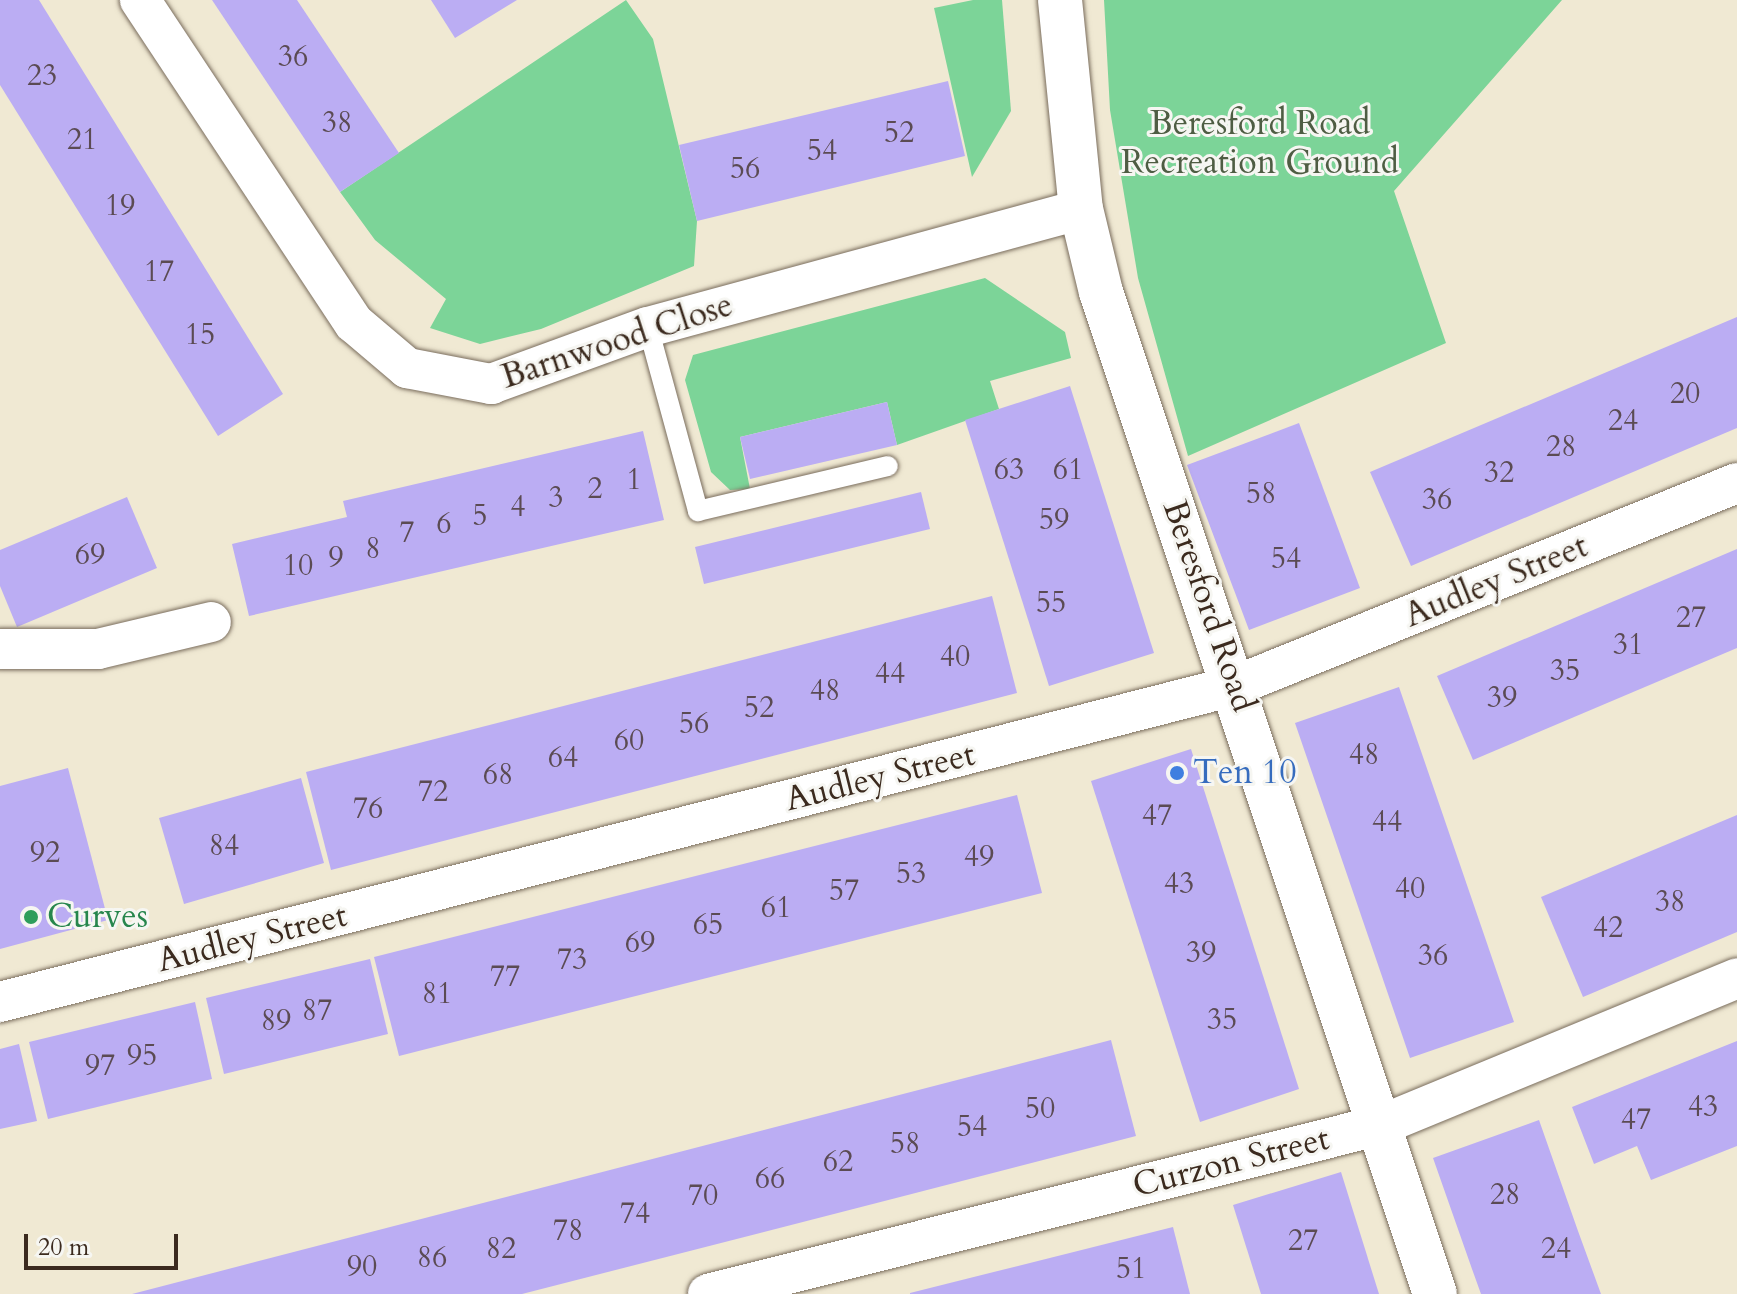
<!DOCTYPE html>
<html>
<head>
<meta charset="utf-8">
<style>
	body { margin:0 }
	#map { position:relative; width:1737px; height:1294px; overflow:hidden; background:#f0e9d3; font-family:Cardo,serif }
	div>[style] { position:absolute }
	.green>* { inset:0; background:#7cd498 }
	.building>* { inset:0; background:#bbadf3 }
	.roads { filter:drop-shadow(0 0 2px #7a6d5d) drop-shadow(0 0 2px #7a6d5d) }
	.service>* { height:20px; margin:-10px; padding:0 10px; transform-origin:10px; border-radius:10px; background:#fff }
	.minor>* { height:40px; margin:-20px; padding:0 20px; transform-origin:20px; border-radius:20px; background:#fff }
	.tertiary>* { height:44px; margin:-22px; padding:0 22px; transform-origin:22px; border-radius:22px; background:#fff }
	.dots>* { width:22px; height:22px; translate:-50% -50%; box-sizing:border-box; border:4px solid #f6f6f2; border-radius:50% }
	span { translate:-50% -50%; white-space:nowrap; text-align:center; line-height:1.15; -webkit-text-stroke:6px #f6f6f2; paint-order:stroke }
	.number-label { font-size:30px; color:#5b4b53 }
	.number-label span { -webkit-text-stroke-width:0 }
	.park-label { font-size:34px; color:#4e5d43 }
	.street-label { font-size:34px; color:#3b2a1e }
	.shop-label { font-size:34px; color:#366cbe }
	.left { translate:0 -50%; text-align:left }
	.leisure-label { font-size:34px; color:#27864d }
	.scale { position:absolute; left:24px; top:1234px; width:154px; height:36px; box-sizing:border-box; border:4px solid #3b2a1e; border-top:0; padding-left:10px; font-size:24px; line-height:28px; white-space:nowrap; color:#3b2a1e; -webkit-text-stroke:6px #f6f6f2; paint-order:stroke }
</style>
</head>
<body>
<div id="map">
	<div class="green">
		<div style="clip-path:polygon(626px 0,653px 39px,697px 221px,694px 266px,541px 329px,480px 344px,430px 328px,446px 299px,375px 240px,340px 192px)"></div>
		<div style="clip-path:polygon(973px 0,1002px 0,1011px 111px,972px 177px,934px 8px)"></div>
		<div style="clip-path:polygon(1104px 0,1562px 0,1394px 191px,1446px 343px,1188px 456px,1138px 278px,1110px 110px)"></div>
		<div style="clip-path:polygon(985px 278px,1065px 332px,1071px 358px,990px 381px,999px 409px,897px 445px,887px 402px,740px 437px,750px 489px,730px 490px,711px 472px,685px 380px,693px 355px)"></div>
	</div>
	<div class="building">
		<div style="clip-path:polygon(0 0,39px 0,283px 394px,218px 436px,0 85px)"></div>
		<div style="clip-path:polygon(212px 0,297px 0,399px 153px,340px 192px)"></div>
		<div style="clip-path:polygon(431px 0,517px 0,455px 38px)"></div>
		<div style="clip-path:polygon(948px 81px,965px 156px,697px 221px,679px 145px)"></div>
		<div style="clip-path:polygon(1737px 317px,1737px 428px,1411px 566px,1370px 472px)"></div>
		<div style="clip-path:polygon(1070px 386px,1154px 653px,1049px 686px,965px 420px)"></div>
		<div style="clip-path:polygon(887px 402px,897px 445px,750px 479px,740px 437px)"></div>
		<div style="clip-path:polygon(1299px 423px,1360px 588px,1249px 630px,1187px 465px)"></div>
		<div style="clip-path:polygon(643px 431px,664px 520px,249px 616px,232px 544px,347px 517px,343px 501px)"></div>
		<div style="clip-path:polygon(921px 492px,930px 529px,704px 584px,695px 547px)"></div>
		<div style="clip-path:polygon(127px 497px,157px 568px,17px 627px,0 586px,0 550px)"></div>
		<div style="clip-path:polygon(1737px 549px,1737px 648px,1473px 760px,1437px 676px)"></div>
		<div style="clip-path:polygon(992px 596px,1017px 693px,331px 870px,306px 772px)"></div>
		<div style="clip-path:polygon(1399px 687px,1514px 1022px,1410px 1058px,1295px 723px)"></div>
		<div style="clip-path:polygon(1191px 749px,1299px 1089px,1200px 1122px,1091px 781px)"></div>
		<div style="clip-path:polygon(68px 768px,108px 920px,0 949px,0 786px)"></div>
		<div style="clip-path:polygon(301px 778px,324px 863px,184px 904px,159px 818px)"></div>
		<div style="clip-path:polygon(1017px 795px,1042px 893px,399px 1056px,374px 957px)"></div>
		<div style="clip-path:polygon(1737px 815px,1737px 932px,1583px 997px,1541px 897px)"></div>
		<div style="clip-path:polygon(370px 959px,388px 1034px,224px 1074px,206px 998px)"></div>
		<div style="clip-path:polygon(195px 1002px,212px 1079px,48px 1119px,29px 1042px)"></div>
		<div style="clip-path:polygon(1111px 1040px,1136px 1136px,900px 1197px,522px 1294px,132px 1294px)"></div>
		<div style="clip-path:polygon(1737px 1041px,1737px 1146px,1651px 1180px,1637px 1146px,1594px 1164px,1572px 1107px)"></div>
		<div style="clip-path:polygon(19px 1044px,37px 1121px,0 1129px,0 1049px)"></div>
		<div style="clip-path:polygon(1539px 1120px,1578px 1231px,1601px 1294px,1481px 1294px,1472px 1269px,1433px 1158px)"></div>
		<div style="clip-path:polygon(1341px 1172px,1379px 1294px,1261px 1294px,1233px 1205px)"></div>
		<div style="clip-path:polygon(1173px 1227px,1190px 1294px,910px 1294px,910px 1293px)"></div>
	</div>
	<div class="roads">
		<div class="service">
			<div style="left:648px;top:327px;width:191px;rotate:74.8deg"></div>
			<div style="left:698px;top:511px;width:195px;rotate:-13.3deg"></div>
		</div>
		<div class="minor">
			<div style="left:140px;top:0;width:387px;rotate:56.5deg"></div>
			<div style="left:354px;top:323px;width:70px;rotate:40.3deg"></div>
			<div style="left:407px;top:368px;width:86px;rotate:10.8deg"></div>
			<div style="left:491px;top:384px;width:167px;rotate:-20deg"></div>
			<div style="left:648px;top:327px;width:449px;rotate:-15.2deg"></div>
			<div style="left:0;top:649px;width:98px"></div>
			<div style="left:98px;top:649px;width:116px;rotate:-13.4deg"></div>
			<div style="left:0;top:1002px;width:1277px;rotate:-14.37deg"></div>
			<div style="left:1237px;top:685px;width:539px;rotate:-22deg"></div>
			<div style="left:708px;top:1294px;width:694px;rotate:-14.1deg"></div>
			<div style="left:1381px;top:1125px;width:385px;rotate:-22.4deg"></div>
		</div>
		<div class="tertiary">
			<div style="left:1060px;top:0;width:210px;rotate:84.3deg"></div>
			<div style="left:1081px;top:209px;width:85px;rotate:76.5deg"></div>
			<div style="left:1101px;top:292px;width:1056px;rotate:71.57deg"></div>
		</div>
	</div>
	<div class="dots">
		<div style="left:1177px;top:773px;background:#3f7fe0"></div>
		<div style="left:31px;top:917px;background:#2e9e5b"></div>
	</div>
	<div class="number-label">
		<span style="left:293px;top:57px">36</span>
		<span style="left:42px;top:76px">23</span>
		<span style="left:337px;top:123px">38</span>
		<span style="left:899px;top:133px">52</span>
		<span style="left:82px;top:140px">21</span>
		<span style="left:822px;top:151px">54</span>
		<span style="left:745px;top:169px">56</span>
		<span style="left:120px;top:206px">19</span>
		<span style="left:159px;top:272px">17</span>
		<span style="left:200px;top:335px">15</span>
		<span style="left:1685px;top:394px">20</span>
		<span style="left:1623px;top:421px">24</span>
		<span style="left:1561px;top:447px">28</span>
		<span style="left:1009px;top:470px">63</span>
		<span style="left:1068px;top:470px">61</span>
		<span style="left:1499px;top:473px">32</span>
		<span style="left:634px;top:480px">1</span>
		<span style="left:595px;top:489px">2</span>
		<span style="left:1261px;top:494px">58</span>
		<span style="left:556px;top:498px">3</span>
		<span style="left:1437px;top:500px">36</span>
		<span style="left:518px;top:507px">4</span>
		<span style="left:480px;top:516px">5</span>
		<span style="left:1054px;top:520px">59</span>
		<span style="left:444px;top:524px">6</span>
		<span style="left:407px;top:533px">7</span>
		<span style="left:373px;top:549px">8</span>
		<span style="left:90px;top:555px">69</span>
		<span style="left:336px;top:558px">9</span>
		<span style="left:1286px;top:559px">54</span>
		<span style="left:298px;top:566px">10</span>
		<span style="left:1051px;top:603px">55</span>
		<span style="left:1691px;top:618px">27</span>
		<span style="left:1628px;top:645px">31</span>
		<span style="left:955px;top:657px">40</span>
		<span style="left:1565px;top:671px">35</span>
		<span style="left:890px;top:674px">44</span>
		<span style="left:825px;top:691px">48</span>
		<span style="left:1502px;top:698px">39</span>
		<span style="left:759px;top:708px">52</span>
		<span style="left:694px;top:724px">56</span>
		<span style="left:629px;top:741px">60</span>
		<span style="left:1364px;top:755px">48</span>
		<span style="left:563px;top:758px">64</span>
		<span style="left:498px;top:775px">68</span>
		<span style="left:433px;top:792px">72</span>
		<span style="left:368px;top:809px">76</span>
		<span style="left:1157px;top:816px">47</span>
		<span style="left:1387px;top:822px">44</span>
		<span style="left:224px;top:846px">84</span>
		<span style="left:45px;top:853px">92</span>
		<span style="left:979px;top:857px">49</span>
		<span style="left:911px;top:874px">53</span>
		<span style="left:1179px;top:884px">43</span>
		<span style="left:1410px;top:889px">40</span>
		<span style="left:844px;top:891px">57</span>
		<span style="left:1670px;top:902px">38</span>
		<span style="left:776px;top:908px">61</span>
		<span style="left:708px;top:925px">65</span>
		<span style="left:1608px;top:928px">42</span>
		<span style="left:640px;top:943px">69</span>
		<span style="left:1201px;top:953px">39</span>
		<span style="left:1433px;top:956px">36</span>
		<span style="left:572px;top:960px">73</span>
		<span style="left:505px;top:977px">77</span>
		<span style="left:437px;top:994px">81</span>
		<span style="left:317px;top:1011px">87</span>
		<span style="left:1222px;top:1020px">35</span>
		<span style="left:276px;top:1021px">89</span>
		<span style="left:142px;top:1056px">95</span>
		<span style="left:100px;top:1066px">97</span>
		<span style="left:1703px;top:1107px">43</span>
		<span style="left:1040px;top:1109px">50</span>
		<span style="left:1636px;top:1120px">47</span>
		<span style="left:972px;top:1127px">54</span>
		<span style="left:905px;top:1144px">58</span>
		<span style="left:838px;top:1162px">62</span>
		<span style="left:770px;top:1179px">66</span>
		<span style="left:1505px;top:1195px">28</span>
		<span style="left:703px;top:1196px">70</span>
		<span style="left:635px;top:1214px">74</span>
		<span style="left:568px;top:1231px">78</span>
		<span style="left:1303px;top:1241px">27</span>
		<span style="left:501px;top:1249px">82</span>
		<span style="left:1556px;top:1249px">24</span>
		<span style="left:432px;top:1258px">86</span>
		<span style="left:362px;top:1267px">90</span>
		<span style="left:1131px;top:1269px">51</span>
	</div>
	<div class="park-label">
		<span style="left:1260px;top:143px">Beresford Road<br>Recreation Ground</span>
	</div>
	<div class="street-label">
		<span style="left:617px;top:341px;rotate:-18deg">Barnwood Close</span>
		<span style="left:1496px;top:581px;rotate:-22deg">Audley Street</span>
		<span style="left:1209px;top:606px;rotate:71deg">Beresford Road</span>
		<span style="left:880px;top:777px;rotate:-14deg">Audley Street</span>
		<span style="left:252px;top:938px;rotate:-14deg">Audley Street</span>
		<span style="left:1231px;top:1162px;rotate:-14deg">Curzon Street</span>
	</div>
	<div class="shop-label">
		<span class="left" style="left:1193px;top:773px">Ten 10</span>
	</div>
	<div class="leisure-label">
		<span class="left" style="left:47px;top:917px">Curves</span>
	</div>
	<div class="scale">20 m</div>
</div>
</body>
</html>
